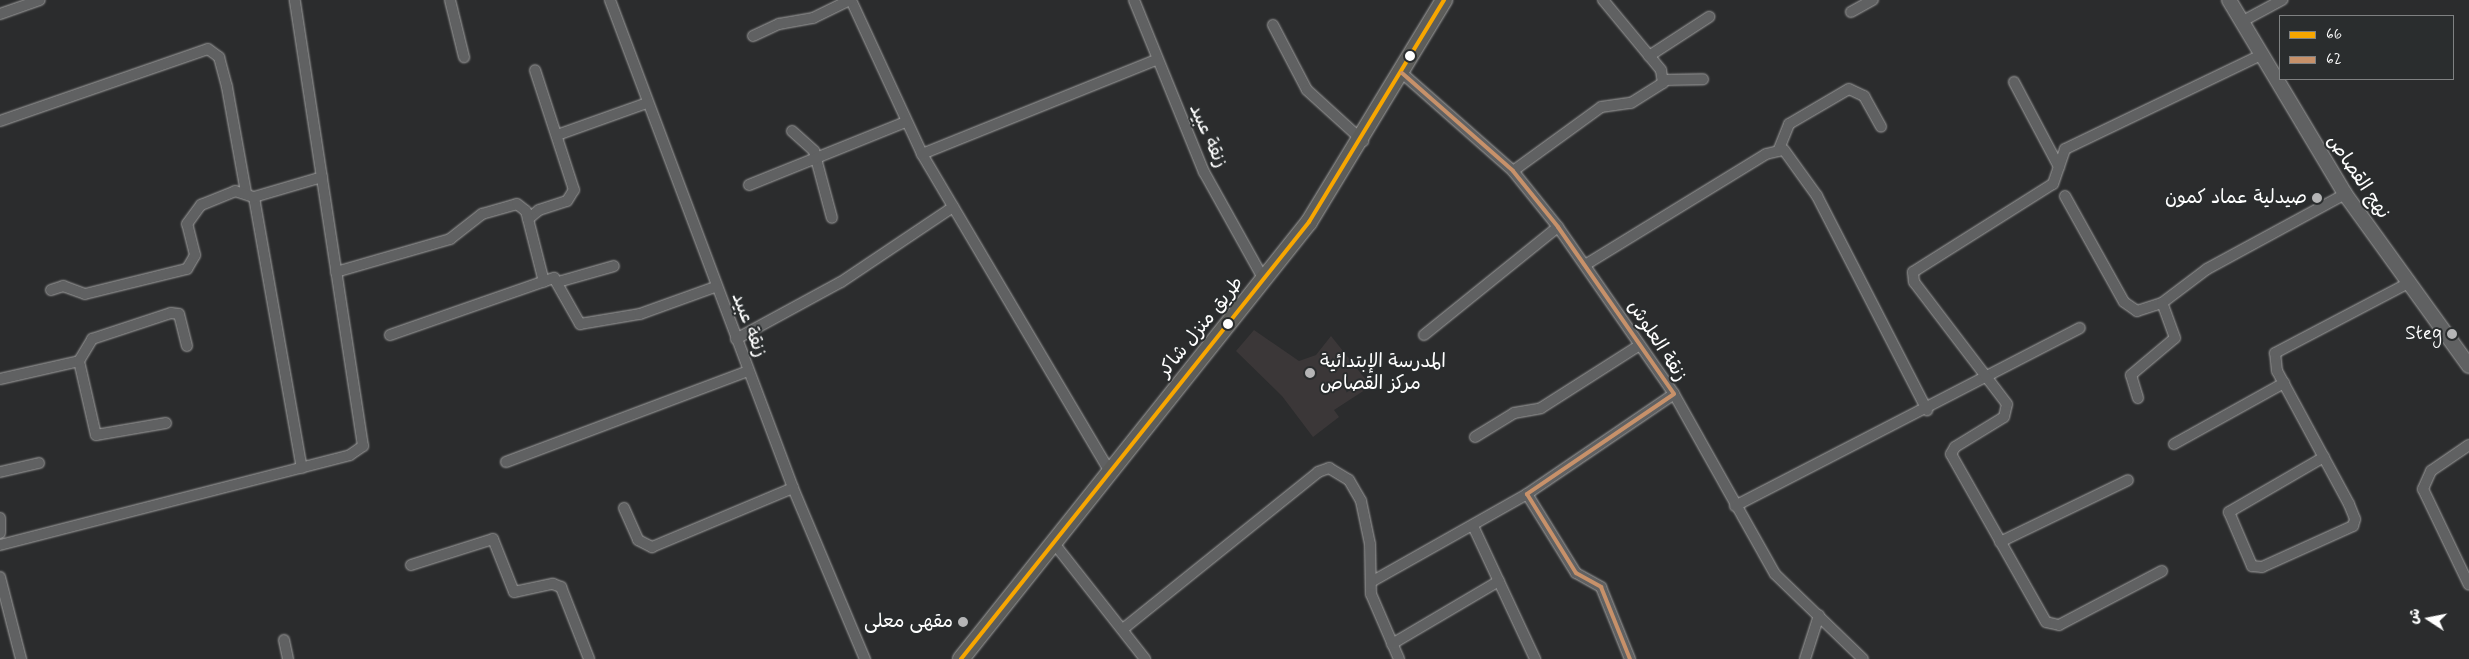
<!DOCTYPE html>
<html>
<head>
<meta charset="utf-8">
<style>
	body { margin:0 }
	#map { position:relative; width:2469px; height:659px; overflow:hidden; background:#2b2c2d; font-family:Mynerve,"Playpen Sans Arabic",sans-serif }
	div>[style] { position:absolute }
	.built>* { inset:0; background:#3b3738 }
	.roads { filter:drop-shadow(0 0 1px #a0a0a0) drop-shadow(0 0 1px #a0a0a0) }
	.street>* { height:10px; margin:-5px; padding:0 5px; transform-origin:5px; border-radius:5px; background:#606162 }
	.secondary>* { height:14px; margin:-7px; padding:0 7px; transform-origin:7px; border-radius:7px; background:#606162 }
	.primary>* { height:16px; margin:-8px; padding:0 8px; transform-origin:8px; border-radius:8px; background:#5d5d5a }
	.bus-1>* { height:4px; margin:-2px; padding:0 2px; transform-origin:2px; border-radius:2px; background:#f7a600 }
	.bus-2>* { height:4px; margin:-2px; padding:0 2px; transform-origin:2px; border-radius:2px; background:#c7916a }
	.dots>* { width:14px; height:14px; translate:-50% -50%; box-sizing:border-box; border:2px solid #2a2d2e; border-radius:50% }
	span { translate:-50% -50%; white-space:nowrap; text-align:center; line-height:1.15; -webkit-text-stroke:4px #2a2d2e; paint-order:stroke }
	.street-label { font-size:19px; color:#fff }
	.poi-label { font-size:19px; color:#fff }
	.right { translate:-100% -50%; text-align:right }
	.left { translate:0 -50%; text-align:left }
	.legend { position:absolute; left:2279px; top:15px; width:175px; height:65px; box-sizing:border-box; background:#2a2d2e; border:1px solid #7f8182; margin:0; padding:6px 9px; list-style:none; font-size:15px; color:#fff }
	.legend li { display:flex; align-items:center; gap:10px; height:25px }
	.legend b { width:25px; border:1px solid #7f8182 }
	.north { position:absolute; left:2404px; top:594px; width:50px; height:50px; -webkit-text-stroke:4px #2a2d2e; paint-order:stroke; rotate:281deg; font-size:14px; font-weight:700; line-height:20px; text-align:center; color:#fff }
	.north::after { content:''; display:block; margin:auto; width:18px; height:22px; background:#fff; clip-path:polygon(50% 0,100% 100%,50% 72%,0 100%) }
</style>
</head>
<body>
<div id="map">
	<div class="built">
		<div style="clip-path:polygon(1254px 330px,1299px 361px,1316px 355px,1331px 336px,1371px 386px,1334px 410px,1339px 417px,1313px 437px,1282px 396px,1236px 351px)"></div>
	</div>
	<div class="roads">
		<div class="street">
			<div style="left:450px;top:0;width:59px;rotate:76.2deg"></div>
			<div style="left:610px;top:0;width:521px;rotate:69.44deg"></div>
			<div style="left:793px;top:488px;width:186px;rotate:67.2deg"></div>
			<div style="left:851px;top:0;width:170px;rotate:65.2deg"></div>
			<div style="left:922px;top:154px;width:369px;rotate:59.4deg"></div>
			<div style="left:1134px;top:0;width:186px;rotate:67.9deg"></div>
			<div style="left:1204px;top:172px;width:124px;rotate:60.9deg"></div>
			<div style="left:1851px;top:12px;width:25px;rotate:-29deg"></div>
			<div style="left:0;top:14px;width:42px;rotate:-19.3deg"></div>
			<div style="left:2241px;top:22px;width:47px;rotate:-28.2deg"></div>
			<div style="left:1273px;top:25px;width:73px;rotate:62.4deg"></div>
			<div style="left:1307px;top:90px;width:76px;rotate:42.3deg"></div>
			<div style="left:753px;top:36px;width:29px;rotate:-25deg"></div>
			<div style="left:779px;top:24px;width:35px;rotate:-10deg"></div>
			<div style="left:813px;top:18px;width:41px;rotate:-25.9deg"></div>
			<div style="left:1649px;top:56px;width:72px;rotate:-33deg"></div>
			<div style="left:1402px;top:73px;width:148px;rotate:41.4deg"></div>
			<div style="left:1513px;top:171px;width:72px;rotate:51.2deg"></div>
			<div style="left:1558px;top:227px;width:203px;rotate:55.2deg"></div>
			<div style="left:1674px;top:394px;width:178px;rotate:145.8deg"></div>
			<div style="left:1527px;top:494px;width:93px;rotate:58.2deg"></div>
			<div style="left:1576px;top:573px;width:29px;rotate:29deg"></div>
			<div style="left:1601px;top:587px;width:78px;rotate:68.1deg"></div>
			<div style="left:1664px;top:80px;width:39px;rotate:-1deg"></div>
			<div style="left:2014px;top:82px;width:96px;rotate:62.1deg"></div>
			<div style="left:0;top:121px;width:220px;rotate:-19.1deg"></div>
			<div style="left:208px;top:49px;width:14px;rotate:36deg"></div>
			<div style="left:219px;top:57px;width:31px;rotate:75deg"></div>
			<div style="left:227px;top:87px;width:108px;rotate:79.8deg"></div>
			<div style="left:792px;top:131px;width:30px;rotate:42deg"></div>
			<div style="left:814px;top:151px;width:69px;rotate:75deg"></div>
			<div style="left:557px;top:135px;width:96px;rotate:-19.6deg"></div>
			<div style="left:1779px;top:149px;width:27px;rotate:-68deg"></div>
			<div style="left:1789px;top:124px;width:69px;rotate:-30.3deg"></div>
			<div style="left:1849px;top:89px;width:17px;rotate:25deg"></div>
			<div style="left:1864px;top:96px;width:35px;rotate:61deg"></div>
			<div style="left:922px;top:154px;width:252px;rotate:-21.9deg"></div>
			<div style="left:1513px;top:171px;width:109px;rotate:-36deg"></div>
			<div style="left:1601px;top:107px;width:30px;rotate:-8deg"></div>
			<div style="left:1631px;top:103px;width:38px;rotate:-32deg"></div>
			<div style="left:1663px;top:83px;width:13px;rotate:-99deg"></div>
			<div style="left:1661px;top:70px;width:91px;rotate:-129.6deg"></div>
			<div style="left:749px;top:185px;width:169px;rotate:-21.9deg"></div>
			<div style="left:2065px;top:196px;width:121px;rotate:60.9deg"></div>
			<div style="left:2124px;top:302px;width:16px;rotate:35deg"></div>
			<div style="left:2137px;top:311px;width:26px;rotate:-18deg"></div>
			<div style="left:2162px;top:303px;width:56px;rotate:-37.1deg"></div>
			<div style="left:2207px;top:269px;width:157px;rotate:-28.5deg"></div>
			<div style="left:254px;top:197px;width:275px;rotate:80deg"></div>
			<div style="left:528px;top:219px;width:14px;rotate:-39deg"></div>
			<div style="left:539px;top:210px;width:29px;rotate:-18deg"></div>
			<div style="left:567px;top:201px;width:13px;rotate:-58deg"></div>
			<div style="left:574px;top:190px;width:126px;rotate:-108deg"></div>
			<div style="left:1585px;top:265px;width:212px;rotate:-31.5deg"></div>
			<div style="left:1766px;top:154px;width:18px;rotate:-13deg"></div>
			<div style="left:1784px;top:150px;width:57px;rotate:54.3deg"></div>
			<div style="left:1817px;top:196px;width:241px;rotate:62.8deg"></div>
			<div style="left:336px;top:272px;width:119px;rotate:-16.1deg"></div>
			<div style="left:450px;top:239px;width:41px;rotate:-38deg"></div>
			<div style="left:482px;top:214px;width:36px;rotate:-16deg"></div>
			<div style="left:517px;top:204px;width:11px;rotate:38deg"></div>
			<div style="left:526px;top:211px;width:73px;rotate:75.8deg"></div>
			<div style="left:558px;top:282px;width:58px;rotate:-15.9deg"></div>
			<div style="left:51px;top:290px;width:13px;rotate:-18deg"></div>
			<div style="left:63px;top:286px;width:23px;rotate:20deg"></div>
			<div style="left:85px;top:294px;width:105px;rotate:-13.8deg"></div>
			<div style="left:187px;top:269px;width:16px;rotate:-60deg"></div>
			<div style="left:195px;top:255px;width:32px;rotate:-104deg"></div>
			<div style="left:187px;top:224px;width:24px;rotate:-54deg"></div>
			<div style="left:201px;top:205px;width:37px;rotate:-22deg"></div>
			<div style="left:235px;top:191px;width:20px;rotate:18deg"></div>
			<div style="left:254px;top:197px;width:71px;rotate:-16.4deg"></div>
			<div style="left:390px;top:335px;width:174px;rotate:-19.2deg"></div>
			<div style="left:554px;top:278px;width:53px;rotate:60.5deg"></div>
			<div style="left:580px;top:324px;width:61px;rotate:-9.5deg"></div>
			<div style="left:640px;top:314px;width:80px;rotate:-19.8deg"></div>
			<div style="left:1424px;top:335px;width:172px;rotate:-38.9deg"></div>
			<div style="left:736px;top:339px;width:119px;rotate:-28.5deg"></div>
			<div style="left:841px;top:282px;width:135px;rotate:-33.8deg"></div>
			<div style="left:79px;top:361px;width:76px;rotate:77.1deg"></div>
			<div style="left:96px;top:435px;width:71px;rotate:-9.7deg"></div>
			<div style="left:0;top:379px;width:81px;rotate:-12.8deg"></div>
			<div style="left:79px;top:361px;width:26px;rotate:-59deg"></div>
			<div style="left:92px;top:339px;width:83px;rotate:-18.2deg"></div>
			<div style="left:171px;top:313px;width:8px;rotate:7deg"></div>
			<div style="left:179px;top:314px;width:33px;rotate:76deg"></div>
			<div style="left:1674px;top:394px;width:206px;rotate:60.7deg"></div>
			<div style="left:1775px;top:574px;width:122px;rotate:44deg"></div>
			<div style="left:2138px;top:398px;width:24px;rotate:-107deg"></div>
			<div style="left:2131px;top:375px;width:57px;rotate:-40.1deg"></div>
			<div style="left:2175px;top:338px;width:37px;rotate:-110deg"></div>
			<div style="left:1475px;top:437px;width:46px;rotate:-31.6deg"></div>
			<div style="left:1514px;top:413px;width:27px;rotate:-10deg"></div>
			<div style="left:1541px;top:408px;width:117px;rotate:-32.5deg"></div>
			<div style="left:2174px;top:444px;width:126px;rotate:-29deg"></div>
			<div style="left:2469px;top:445px;width:46px;rotate:145.6deg"></div>
			<div style="left:2431px;top:471px;width:20px;rotate:114deg"></div>
			<div style="left:2423px;top:489px;width:106px;rotate:64.4deg"></div>
			<div style="left:2324px;top:457px;width:110px;rotate:149.9deg"></div>
			<div style="left:2229px;top:512px;width:59px;rotate:66.9deg"></div>
			<div style="left:2252px;top:566px;width:10px;rotate:6deg"></div>
			<div style="left:2262px;top:567px;width:100px;rotate:-24.3deg"></div>
			<div style="left:2353px;top:526px;width:7px;rotate:-74deg"></div>
			<div style="left:2355px;top:519px;width:16px;rotate:-112deg"></div>
			<div style="left:2349px;top:504px;width:151px;rotate:-118.4deg"></div>
			<div style="left:2277px;top:371px;width:18px;rotate:-96deg"></div>
			<div style="left:2275px;top:353px;width:153px;rotate:-27.7deg"></div>
			<div style="left:506px;top:462px;width:259px;rotate:-20.6deg"></div>
			<div style="left:0;top:472px;width:40px;rotate:-13deg"></div>
			<div style="left:1735px;top:506px;width:388px;rotate:-27.3deg"></div>
			<div style="left:624px;top:508px;width:35px;rotate:66deg"></div>
			<div style="left:638px;top:540px;width:16px;rotate:27deg"></div>
			<div style="left:652px;top:547px;width:153px;rotate:-22.7deg"></div>
			<div style="left:0;top:518px;width:15px;rotate:90deg"></div>
			<div style="left:1474px;top:528px;width:145px;rotate:65deg"></div>
			<div style="left:1053px;top:542px;width:149px;rotate:51.8deg"></div>
			<div style="left:2000px;top:542px;width:142px;rotate:-25.8deg"></div>
			<div style="left:0;top:545px;width:361px;rotate:-14.4deg"></div>
			<div style="left:350px;top:455px;width:16px;rotate:-35deg"></div>
			<div style="left:363px;top:446px;width:451px;rotate:-98.7deg"></div>
			<div style="left:411px;top:565px;width:86px;rotate:-17.6deg"></div>
			<div style="left:493px;top:539px;width:57px;rotate:68.4deg"></div>
			<div style="left:514px;top:592px;width:40px;rotate:-12deg"></div>
			<div style="left:553px;top:584px;width:9px;rotate:21deg"></div>
			<div style="left:561px;top:587px;width:77px;rotate:68.7deg"></div>
			<div style="left:2162px;top:571px;width:116px;rotate:152.3deg"></div>
			<div style="left:2059px;top:625px;width:13px;rotate:-167deg"></div>
			<div style="left:2046px;top:622px;width:193px;rotate:-119.5deg"></div>
			<div style="left:1951px;top:454px;width:8px;rotate:-60deg"></div>
			<div style="left:1955px;top:447px;width:57px;rotate:-31.5deg"></div>
			<div style="left:2004px;top:417px;width:13px;rotate:-77deg"></div>
			<div style="left:2007px;top:404px;width:153px;rotate:-127.3deg"></div>
			<div style="left:1914px;top:282px;width:10px;rotate:-96deg"></div>
			<div style="left:1913px;top:272px;width:165px;rotate:-32.2deg"></div>
			<div style="left:2053px;top:184px;width:37px;rotate:-71deg"></div>
			<div style="left:2065px;top:149px;width:217px;rotate:-25.6deg"></div>
			<div style="left:0;top:577px;width:85px;rotate:75.6deg"></div>
			<div style="left:1371px;top:582px;width:179px;rotate:-29.4deg"></div>
			<div style="left:1123px;top:629px;width:250px;rotate:-38.8deg"></div>
			<div style="left:1318px;top:472px;width:12px;rotate:-20deg"></div>
			<div style="left:1329px;top:468px;width:23px;rotate:31deg"></div>
			<div style="left:1349px;top:480px;width:24px;rotate:60deg"></div>
			<div style="left:1361px;top:501px;width:44px;rotate:78.2deg"></div>
			<div style="left:1370px;top:544px;width:50px;rotate:88.9deg"></div>
			<div style="left:1371px;top:594px;width:71px;rotate:66.7deg"></div>
			<div style="left:284px;top:640px;width:19px;rotate:78deg"></div>
			<div style="left:1392px;top:644px;width:124px;rotate:-30.5deg"></div>
			<div style="left:1805px;top:659px;width:46px;rotate:-72.3deg"></div>
		</div>
		<div class="secondary">
			<div style="left:2229px;top:0;width:226px;rotate:59.1deg"></div>
			<div style="left:2345px;top:194px;width:212px;rotate:54.2deg"></div>
		</div>
		<div class="primary">
			<div style="left:961px;top:659px;width:559px;rotate:-51.47deg"></div>
			<div style="left:1309px;top:222px;width:260px;rotate:-58.7deg"></div>
		</div>
	</div>
	<div class="bus-1">
		<div style="left:961px;top:659px;width:559px;rotate:-51.47deg"></div>
		<div style="left:1309px;top:222px;width:260px;rotate:-58.7deg"></div>
	</div>
	<div class="bus-2">
		<div style="left:1402px;top:73px;width:148px;rotate:41.4deg"></div>
		<div style="left:1513px;top:171px;width:72px;rotate:51.2deg"></div>
		<div style="left:1558px;top:227px;width:203px;rotate:55.2deg"></div>
		<div style="left:1674px;top:394px;width:178px;rotate:145.8deg"></div>
		<div style="left:1527px;top:494px;width:93px;rotate:58.2deg"></div>
		<div style="left:1576px;top:573px;width:29px;rotate:29deg"></div>
		<div style="left:1601px;top:587px;width:78px;rotate:68.1deg"></div>
	</div>
	<div class="dots">
		<div style="left:1410px;top:56px;background:#fff"></div>
		<div style="left:2317px;top:198px;background:#b5b5b6"></div>
		<div style="left:1228px;top:324px;background:#fff"></div>
		<div style="left:2452px;top:334px;background:#b5b5b6"></div>
		<div style="left:1310px;top:373px;background:#b5b5b6"></div>
		<div style="left:963px;top:622px;background:#b5b5b6"></div>
	</div>
	<div class="street-label">
		<span style="left:1208px;top:136px;rotate:66deg">زنقة عبيد</span>
		<span style="left:2358px;top:177px;rotate:56deg">نهج القصاص</span>
		<span style="left:749px;top:325px;rotate:69deg">زنقة عبيد</span>
		<span style="left:1201px;top:327px;rotate:-51deg">طريق منزل شاكر</span>
		<span style="left:1657px;top:341px;rotate:57deg">زنقة العلوش</span>
	</div>
	<div class="poi-label">
		<span class="right" style="left:2307px;top:198px">صيدلية عماد كمون</span>
		<span class="right" style="left:2442px;top:334px">Steg</span>
		<span class="left" style="left:1320px;top:373px">المدرسة الإبتدائية<br>مركز القصاص</span>
		<span class="right" style="left:953px;top:622px">مقهى معلى</span>
	</div>
	<ul class="legend">
	<li><b style="height:6px;background:#f7a600"></b>66</li>
	<li><b style="height:6px;background:#c7916a"></b>62</li>
	</ul>
	<div class="north">ش</div>
</div>
</body>
</html>
